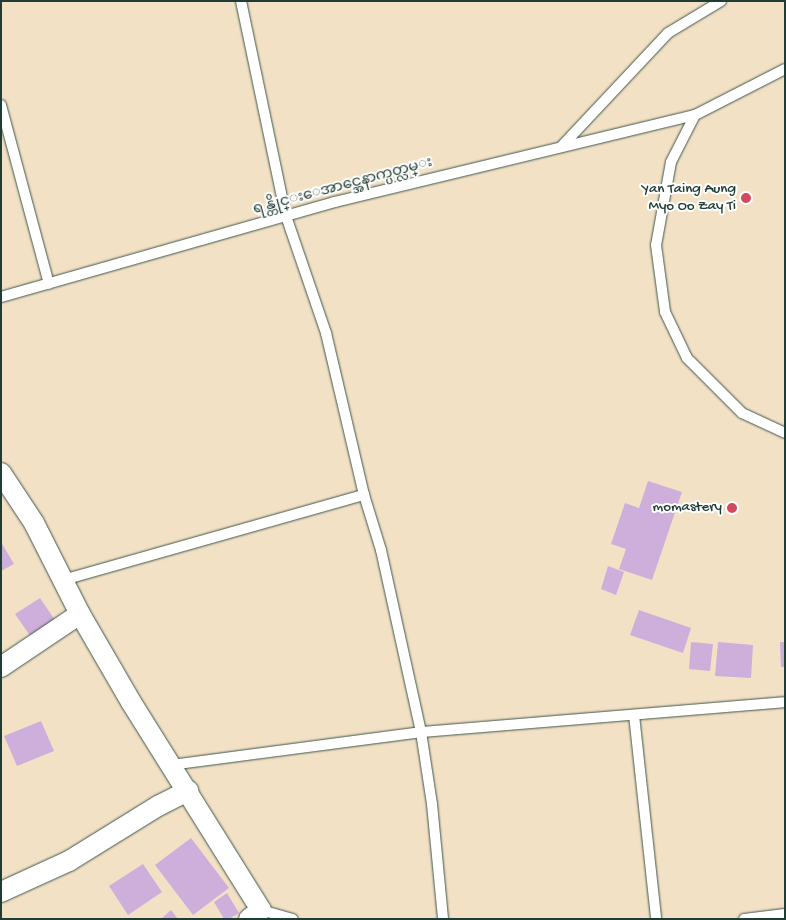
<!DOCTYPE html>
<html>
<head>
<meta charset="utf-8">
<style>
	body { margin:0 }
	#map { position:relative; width:786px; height:920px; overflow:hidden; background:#f3e1c6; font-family:"Gochi Hand","Noto Sans Myanmar",sans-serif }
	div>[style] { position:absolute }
	.building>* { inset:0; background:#ceafdc }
	.roads { filter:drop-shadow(0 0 1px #3f564a) drop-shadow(0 0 1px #3f564a) }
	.lane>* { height:10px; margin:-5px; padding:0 5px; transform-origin:5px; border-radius:5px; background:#fff }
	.street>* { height:20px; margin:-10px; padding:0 10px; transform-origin:10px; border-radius:10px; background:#fff }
	.dots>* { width:14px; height:14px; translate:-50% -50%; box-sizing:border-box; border:2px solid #fff; border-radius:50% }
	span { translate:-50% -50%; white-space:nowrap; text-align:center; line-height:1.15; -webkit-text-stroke:4px #fff; paint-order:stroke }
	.street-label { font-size:15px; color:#1f3d34 }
	.poi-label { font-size:15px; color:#1f3d34 }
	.right { translate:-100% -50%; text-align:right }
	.frame { position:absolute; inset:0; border:2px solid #1f3d34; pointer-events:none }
</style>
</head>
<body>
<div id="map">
	<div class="building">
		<div style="clip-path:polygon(648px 481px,682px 492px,652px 580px,619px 569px,626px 549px,611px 544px,625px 503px,639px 508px)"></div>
		<div style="clip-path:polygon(1px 542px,14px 564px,1px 571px)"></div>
		<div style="clip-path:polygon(608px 566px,624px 572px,616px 595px,601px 589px)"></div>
		<div style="clip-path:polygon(40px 598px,57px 623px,33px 640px,15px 614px)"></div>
		<div style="clip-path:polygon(639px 610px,691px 628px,683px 653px,630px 635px)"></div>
		<div style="clip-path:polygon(691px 642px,713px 644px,710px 671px,689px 669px)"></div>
		<div style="clip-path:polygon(718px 642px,753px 645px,751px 678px,715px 676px)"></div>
		<div style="clip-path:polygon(780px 642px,785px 642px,785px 667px,781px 667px)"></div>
		<div style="clip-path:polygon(41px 721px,54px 751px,17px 766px,4px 736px)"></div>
		<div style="clip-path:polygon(191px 838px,229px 888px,193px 915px,155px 865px)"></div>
		<div style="clip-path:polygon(143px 864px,162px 892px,128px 915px,109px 886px)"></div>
		<div style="clip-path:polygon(227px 893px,239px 913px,229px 919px,224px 919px,214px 902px)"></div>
		<div style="clip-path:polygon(171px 910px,178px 919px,161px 919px)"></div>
	</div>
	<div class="roads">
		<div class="lane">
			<div style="left:241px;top:1px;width:220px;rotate:78.2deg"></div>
			<div style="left:286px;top:216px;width:124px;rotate:71.1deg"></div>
			<div style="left:326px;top:333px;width:166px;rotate:76.8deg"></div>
			<div style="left:364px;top:495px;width:58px;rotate:72.8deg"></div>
			<div style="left:381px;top:550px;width:186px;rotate:77.6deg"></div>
			<div style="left:421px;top:732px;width:73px;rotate:81.3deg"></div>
			<div style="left:432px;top:804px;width:116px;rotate:84.5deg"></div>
			<div style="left:785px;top:69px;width:101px;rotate:152.9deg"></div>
			<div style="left:695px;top:115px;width:53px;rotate:117.1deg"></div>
			<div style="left:671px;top:162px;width:84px;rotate:100.2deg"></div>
			<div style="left:656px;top:245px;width:68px;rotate:82.3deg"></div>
			<div style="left:665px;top:312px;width:51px;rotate:64.4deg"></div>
			<div style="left:687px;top:358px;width:78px;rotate:45deg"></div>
			<div style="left:742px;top:413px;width:47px;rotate:24.9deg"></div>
			<div style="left:1px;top:105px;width:185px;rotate:75deg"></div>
			<div style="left:561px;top:147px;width:156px;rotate:-46.8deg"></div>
			<div style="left:668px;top:33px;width:62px;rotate:-31.1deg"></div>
			<div style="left:1px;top:297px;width:347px;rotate:-15.9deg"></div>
			<div style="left:335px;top:202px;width:370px;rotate:-13.6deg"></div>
			<div style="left:63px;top:580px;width:313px;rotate:-15.8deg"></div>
			<div style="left:634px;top:715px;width:205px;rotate:83.8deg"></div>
			<div style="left:171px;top:765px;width:252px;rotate:-7.5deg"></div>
			<div style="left:421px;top:732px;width:365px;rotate:-4.7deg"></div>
			<div style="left:261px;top:910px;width:33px;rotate:16deg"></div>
			<div style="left:744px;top:919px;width:41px;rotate:-7deg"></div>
		</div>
		<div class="street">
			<div style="left:1px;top:473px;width:60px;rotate:56.6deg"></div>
			<div style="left:34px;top:523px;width:102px;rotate:63.2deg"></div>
			<div style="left:80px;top:614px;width:102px;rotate:59.9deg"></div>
			<div style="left:131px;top:702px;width:245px;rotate:58deg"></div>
			<div style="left:261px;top:910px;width:15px;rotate:143deg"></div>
			<div style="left:1px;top:667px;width:95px;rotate:-33.9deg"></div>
			<div style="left:1px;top:892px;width:75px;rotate:-24.5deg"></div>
			<div style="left:69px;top:861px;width:105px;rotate:-31.7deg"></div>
			<div style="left:158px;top:806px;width:34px;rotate:-27deg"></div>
		</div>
	</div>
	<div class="dots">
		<div style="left:746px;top:198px;background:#d1495b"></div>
		<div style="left:732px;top:508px;background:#d1495b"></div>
	</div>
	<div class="street-label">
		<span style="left:343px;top:187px;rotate:-15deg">ရန္တိုင္းေအာင္အေနာက္ပတ္လမ္း</span>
	</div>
	<div class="poi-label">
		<span class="right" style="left:736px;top:198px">Yan Taing Aung<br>Myo Oo Zay Ti</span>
		<span class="right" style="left:722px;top:508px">momastery</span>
	</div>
	<div class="frame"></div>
</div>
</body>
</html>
